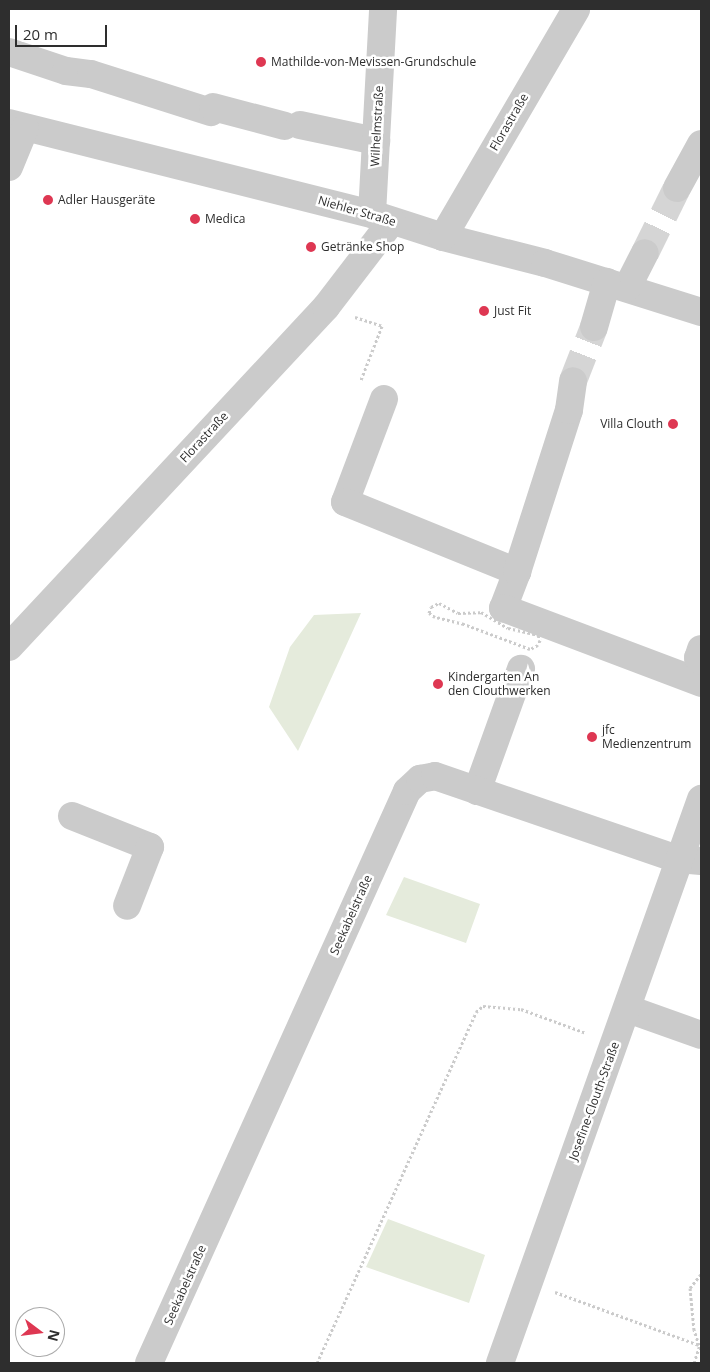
<!DOCTYPE html>
<html>
<head>
<meta charset="utf-8">
<style>
	body { margin:0 }
	#map { position:relative; width:710px; height:1372px; overflow:hidden; background:#fff; font-family:"Open Sans",sans-serif }
	div>[style] { position:absolute }
	.green>* { inset:0; background:#e5ebdc }
	.minor-tunnel>* { height:28px; margin-top:-14px; transform-origin:0; background:repeating-linear-gradient(90deg,#d5d5d5 0 28px,transparent 0 42px) }
	.path>* { height:3px; margin-top:-1.5px; transform-origin:0; background:repeating-linear-gradient(90deg,#cbcbcb 0 2.5px,transparent 0 5px) }
	.minor>* { height:28px; margin:-14px; padding:0 14px; transform-origin:14px; border-radius:14px; background:#cbcbcb }
	.dots>* { width:14px; height:14px; translate:-50% -50%; box-sizing:border-box; border:2px solid #fff; border-radius:50% }
	span { translate:-50% -50%; white-space:nowrap; text-align:center; line-height:1.15; -webkit-text-stroke:5px #fff; paint-order:stroke }
	.poi-label { font-size:12px; color:#2e2e2e }
	.left { translate:0 -50%; text-align:left }
	.right { translate:-100% -50%; text-align:right }
	.street-label { font-size:12px; color:#2e2e2e }
	.frame { position:absolute; inset:0; border:10px solid #2e2e2e; pointer-events:none }
	.north { position:absolute; left:15px; top:1307px; width:50px; height:50px; box-sizing:border-box; background:#fff; border:1px solid #ababab; border-radius:50%; rotate:105deg; font-size:14px; font-weight:700; line-height:20px; text-align:center; color:#2e2e2e }
	.north::after { content:''; display:block; margin:auto; width:18px; height:22px; background:#de3752; clip-path:polygon(50% 0,100% 100%,50% 72%,0 100%) }
	.scale { position:absolute; left:15px; top:25px; width:92px; height:22px; box-sizing:border-box; border:2px solid #2e2e2e; border-top:0; padding-left:6px; font-size:15px; line-height:18px; white-space:nowrap; color:#2e2e2e; -webkit-text-stroke:4px #fff; paint-order:stroke }
</style>
</head>
<body>
<div id="map">
	<div class="green">
		<div style="clip-path:polygon(361px 613px,298px 751px,269px 707px,290px 647px,314px 615px)"></div>
		<div style="clip-path:polygon(404px 877px,480px 904px,466px 943px,386px 915px)"></div>
		<div style="clip-path:polygon(388px 1219px,485px 1255px,469px 1303px,366px 1267px)"></div>
	</div>
	<div class="minor-tunnel">
		<div style="left:645px;top:253px;width:72px;rotate:-63.8deg"></div>
		<div style="left:573px;top:381px;width:58px;rotate:-68.7deg"></div>
	</div>
	<div class="path">
		<div style="left:355px;top:317px;width:28px;rotate:18deg"></div>
		<div style="left:382px;top:326px;width:58px;rotate:111.3deg"></div>
		<div style="left:439px;top:603px;width:21px;rotate:28deg"></div>
		<div style="left:458px;top:613px;width:23px;rotate:-2deg"></div>
		<div style="left:481px;top:612px;width:31px;rotate:31deg"></div>
		<div style="left:508px;top:628px;width:31px;rotate:13deg"></div>
		<div style="left:538px;top:635px;width:5px;rotate:68deg"></div>
		<div style="left:540px;top:640px;width:5px;rotate:112deg"></div>
		<div style="left:538px;top:645px;width:9px;rotate:153deg"></div>
		<div style="left:530px;top:649px;width:71px;rotate:-159.3deg"></div>
		<div style="left:464px;top:624px;width:30px;rotate:-166deg"></div>
		<div style="left:435px;top:617px;width:7px;rotate:-146deg"></div>
		<div style="left:429px;top:613px;width:6px;rotate:-72deg"></div>
		<div style="left:431px;top:607px;width:9px;rotate:-27deg"></div>
		<div style="left:555px;top:1292px;width:153px;rotate:20.2deg"></div>
		<div style="left:699px;top:1345px;width:16px;rotate:-108deg"></div>
		<div style="left:694px;top:1330px;width:42px;rotate:-95.4deg"></div>
		<div style="left:690px;top:1288px;width:18px;rotate:-52deg"></div>
		<div style="left:317px;top:1363px;width:385px;rotate:-65.6deg"></div>
		<div style="left:476px;top:1012px;width:9px;rotate:-41deg"></div>
		<div style="left:483px;top:1006px;width:38px;rotate:5deg"></div>
		<div style="left:521px;top:1009px;width:69px;rotate:20.3deg"></div>
		<div style="left:694px;top:1363px;width:19px;rotate:-72deg"></div>
	</div>
	<div class="minor">
		<div style="left:9px;top:52px;width:60px;rotate:18.4deg"></div>
		<div style="left:66px;top:71px;width:25px;rotate:7deg"></div>
		<div style="left:91px;top:74px;width:126px;rotate:17.6deg"></div>
		<div style="left:213px;top:107px;width:74px;rotate:14.8deg"></div>
		<div style="left:9px;top:123px;width:374px;rotate:14.1deg"></div>
		<div style="left:372px;top:214px;width:75px;rotate:17.9deg"></div>
		<div style="left:443px;top:237px;width:105px;rotate:14.3deg"></div>
		<div style="left:545px;top:263px;width:164px;rotate:17.4deg"></div>
		<div style="left:300px;top:125px;width:78px;rotate:11.9deg"></div>
		<div style="left:9px;top:167px;width:42px;rotate:-67.7deg"></div>
		<div style="left:677px;top:188px;width:50px;rotate:-61.4deg"></div>
		<div style="left:372px;top:214px;width:205px;rotate:-86.9deg"></div>
		<div style="left:443px;top:237px;width:264px;rotate:-59.7deg"></div>
		<div style="left:627px;top:288px;width:39px;rotate:-63deg"></div>
		<div style="left:594px;top:327px;width:47px;rotate:-73.9deg"></div>
		<div style="left:384px;top:399px;width:110px;rotate:110.7deg"></div>
		<div style="left:345px;top:502px;width:186px;rotate:22.1deg"></div>
		<div style="left:517px;top:572px;width:39px;rotate:111deg"></div>
		<div style="left:503px;top:608px;width:212px;rotate:20.7deg"></div>
		<div style="left:517px;top:572px;width:170px;rotate:-72.2deg"></div>
		<div style="left:569px;top:410px;width:29px;rotate:-82deg"></div>
		<div style="left:9px;top:647px;width:465px;rotate:-47deg"></div>
		<div style="left:326px;top:307px;width:108px;rotate:-52.5deg"></div>
		<div style="left:701px;top:649px;width:9px;rotate:108deg"></div>
		<div style="left:698px;top:658px;width:4px;rotate:45deg"></div>
		<div style="left:477px;top:791px;width:130px;rotate:-70.2deg"></div>
		<div style="left:72px;top:816px;width:84px;rotate:21.7deg"></div>
		<div style="left:150px;top:847px;width:63px;rotate:111.3deg"></div>
		<div style="left:628px;top:1009px;width:77px;rotate:19.6deg"></div>
		<div style="left:149px;top:1363px;width:627px;rotate:-65.72deg"></div>
		<div style="left:407px;top:791px;width:18px;rotate:-43deg"></div>
		<div style="left:420px;top:779px;width:15px;rotate:-11deg"></div>
		<div style="left:435px;top:776px;width:257px;rotate:18.9deg"></div>
		<div style="left:678px;top:859px;width:23px;rotate:5deg"></div>
		<div style="left:500px;top:1363px;width:599px;rotate:-70.38deg"></div>
	</div>
	<div class="dots">
		<div style="left:261px;top:62px;background:#de3752"></div>
		<div style="left:48px;top:200px;background:#de3752"></div>
		<div style="left:195px;top:219px;background:#de3752"></div>
		<div style="left:311px;top:247px;background:#de3752"></div>
		<div style="left:484px;top:311px;background:#de3752"></div>
		<div style="left:673px;top:424px;background:#de3752"></div>
		<div style="left:438px;top:684px;background:#de3752"></div>
		<div style="left:592px;top:737px;background:#de3752"></div>
	</div>
	<div class="poi-label">
		<span class="left" style="left:271px;top:62px">Mathilde-von-Mevissen-Grundschule</span>
		<span class="left" style="left:58px;top:200px">Adler Hausgeräte</span>
		<span class="left" style="left:205px;top:219px">Medica</span>
		<span class="left" style="left:321px;top:247px">Getränke Shop</span>
		<span class="left" style="left:494px;top:311px">Just Fit</span>
		<span class="right" style="left:663px;top:424px">Villa Clouth</span>
		<span class="left" style="left:448px;top:684px">Kindergarten An<br>den Clouthwerken</span>
		<span class="left" style="left:602px;top:737px">jfc<br>Medienzentrum</span>
	</div>
	<div class="street-label">
		<span style="left:509px;top:122px;rotate:-60deg">Florastraße</span>
		<span style="left:377px;top:126px;rotate:-87deg">Wilhelmstraße</span>
		<span style="left:357px;top:211px;rotate:16deg">Niehler Straße</span>
		<span style="left:204px;top:437px;rotate:-47deg">Florastraße</span>
		<span style="left:351px;top:915px;rotate:-66deg">Seekabelstraße</span>
		<span style="left:594px;top:1101px;rotate:-70deg">Josefine-Clouth-Straße</span>
		<span style="left:185px;top:1285px;rotate:-66deg">Seekabelstraße</span>
	</div>
	<div class="frame"></div>
	<div class="north">N</div>
	<div class="scale">20 m</div>
</div>
</body>
</html>
